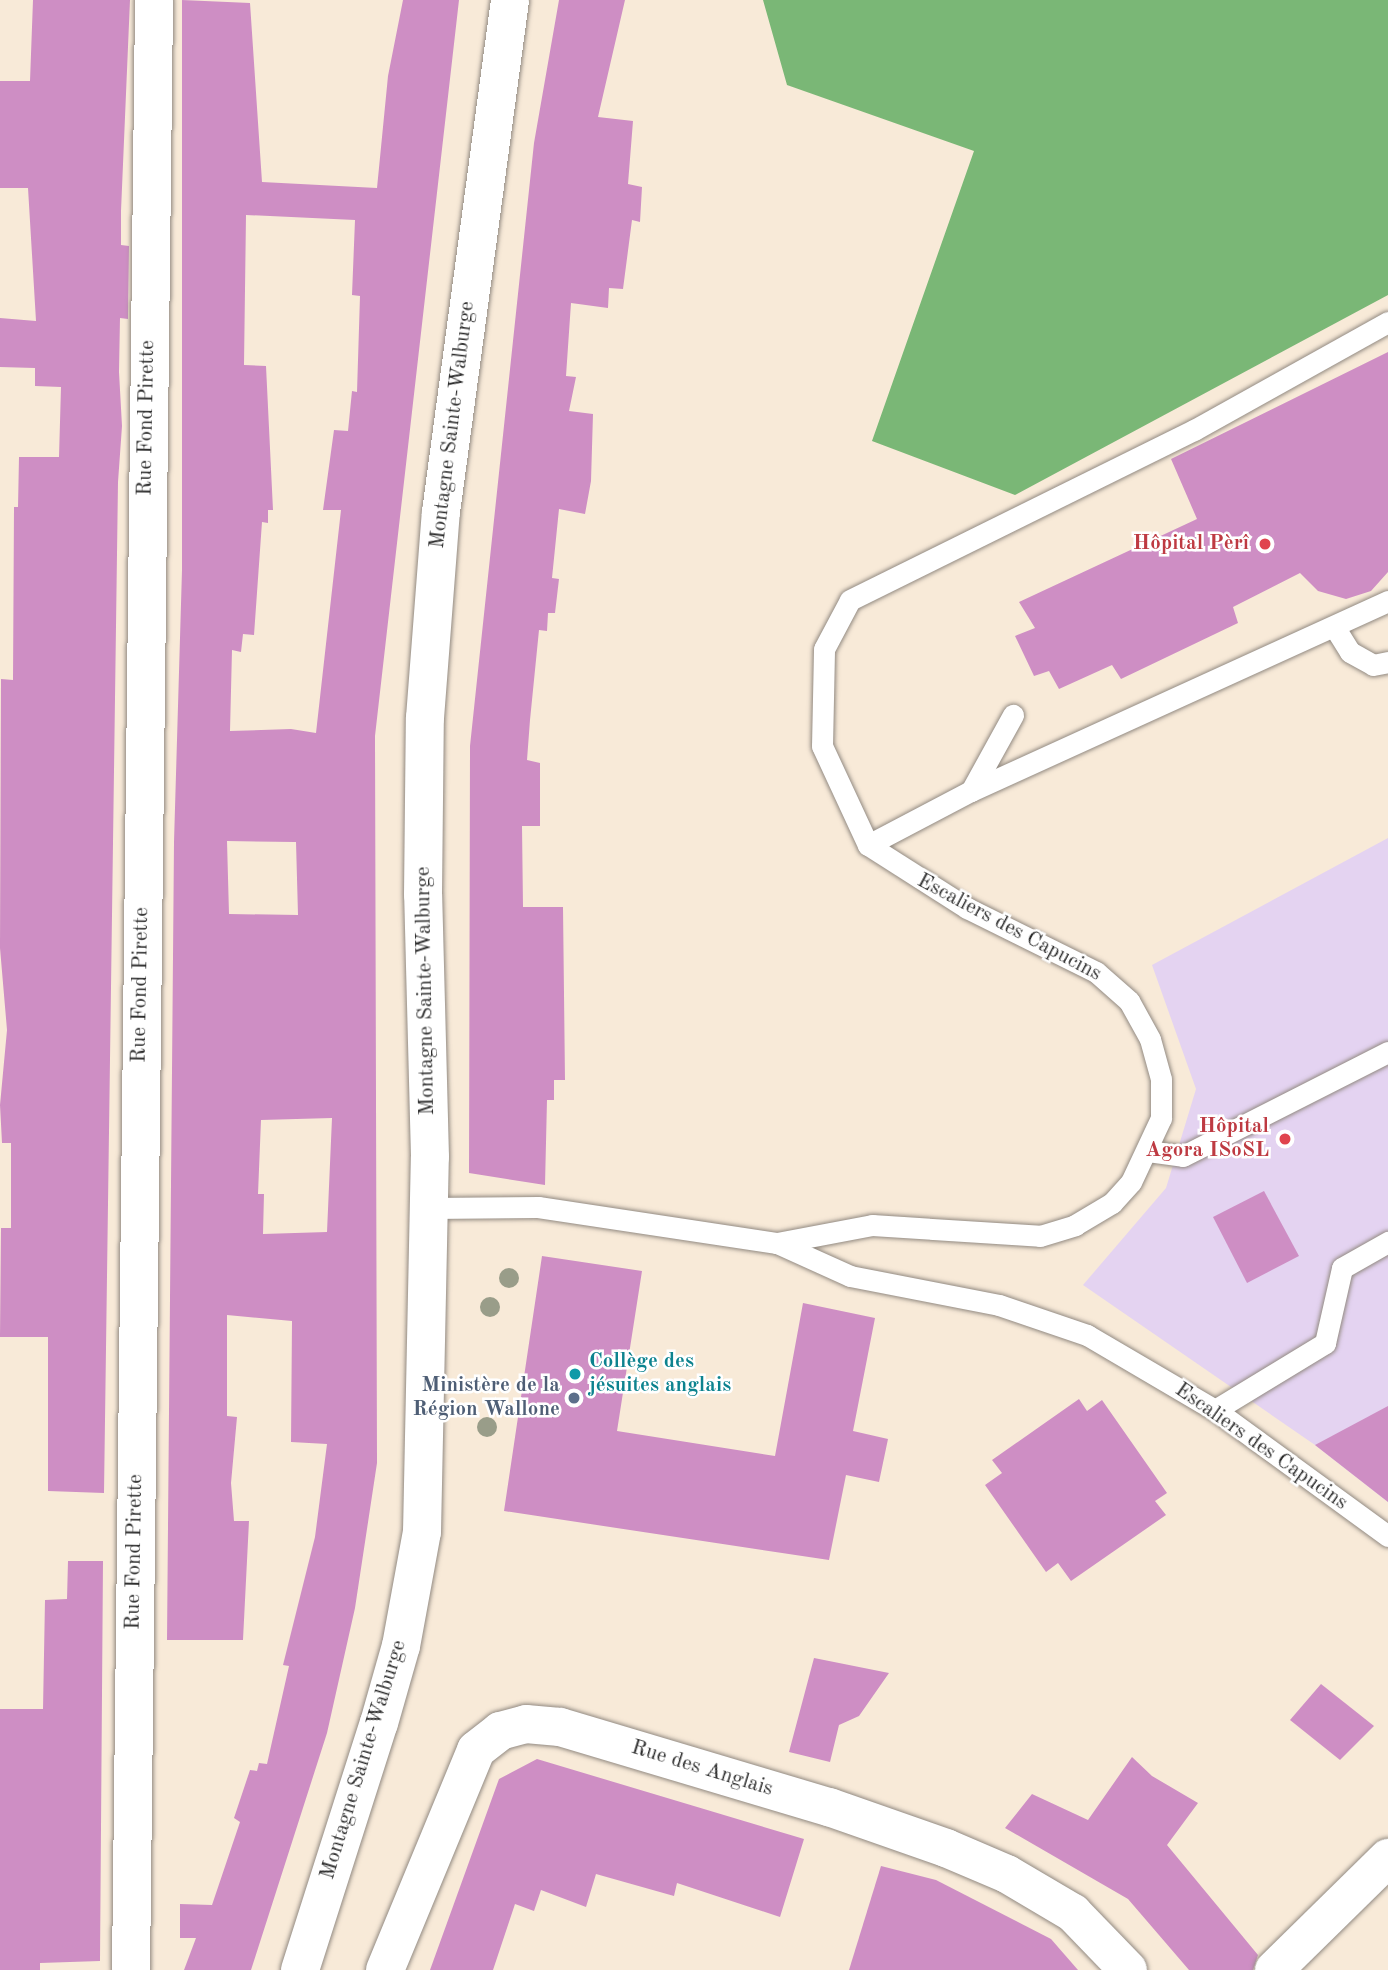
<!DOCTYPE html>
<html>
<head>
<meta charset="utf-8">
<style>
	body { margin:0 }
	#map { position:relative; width:1388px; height:1970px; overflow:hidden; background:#f8ead8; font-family:"Old Standard TT",serif }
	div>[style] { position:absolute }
	.built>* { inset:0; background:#e4d3f1 }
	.forest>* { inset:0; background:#7ab776 }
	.building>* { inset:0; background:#ce8ec4 }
	.roads { filter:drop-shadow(0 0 2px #928a82) drop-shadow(0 0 2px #928a82) }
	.service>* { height:21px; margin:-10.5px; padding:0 10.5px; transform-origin:10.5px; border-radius:10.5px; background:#fff }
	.minor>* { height:38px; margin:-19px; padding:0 19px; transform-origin:19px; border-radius:19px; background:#fff }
	.tertiary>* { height:38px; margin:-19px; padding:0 19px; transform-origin:19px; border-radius:19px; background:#fff }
	.trees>* { width:20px; height:20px; margin:-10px; border-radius:50%; background:#999d89 }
	.dots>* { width:19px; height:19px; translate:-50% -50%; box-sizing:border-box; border:4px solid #fff; border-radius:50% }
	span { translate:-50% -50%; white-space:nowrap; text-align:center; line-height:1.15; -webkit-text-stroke:5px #fff; paint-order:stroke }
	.street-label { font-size:21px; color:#2b2b2b }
	.health-label { font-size:21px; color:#be3a42; font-weight:700 }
	.right { translate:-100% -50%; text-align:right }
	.culture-label { font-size:21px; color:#0d838f; font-weight:700 }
	.left { translate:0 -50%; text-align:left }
	.service-label { font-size:21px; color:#4e5e75; font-weight:700 }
</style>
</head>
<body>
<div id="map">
	<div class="built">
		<div style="clip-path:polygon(1388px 838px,1388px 1502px,1315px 1445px,1083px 1285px,1166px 1188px,1196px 1089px,1152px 965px)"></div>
	</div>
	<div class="forest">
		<div style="clip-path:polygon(763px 0,1388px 0,1388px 295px,1015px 495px,872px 441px,974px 151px,787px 85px)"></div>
	</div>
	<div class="building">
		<div style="clip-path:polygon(33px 0,130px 0,121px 211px,121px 245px,129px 246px,128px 315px,128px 319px,120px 318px,119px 372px,122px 426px,118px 482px,104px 1493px,48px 1491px,48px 1337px,0 1337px,1px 1228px,11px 1228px,11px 1143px,2px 1143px,0 1105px,7px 1030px,0 948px,1px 679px,13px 680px,14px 507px,18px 507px,19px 457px,59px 457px,61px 387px,35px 386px,35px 368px,0 367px,0 318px,36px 321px,28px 188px,0 188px,0 81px,30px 81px)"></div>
		<div style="clip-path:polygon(evenodd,182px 0,250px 3px,262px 182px,377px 188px,388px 76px,403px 0,459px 0,375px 736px,377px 1463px,355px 1608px,327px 1733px,251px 1970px,184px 1970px,196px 1938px,180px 1938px,180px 1904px,212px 1905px,240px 1822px,234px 1818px,250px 1770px,257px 1771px,259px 1763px,267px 1764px,289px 1666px,283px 1665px,315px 1537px,327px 1444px,291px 1442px,292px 1321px,227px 1315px,227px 1416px,237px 1417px,231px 1483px,234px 1521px,249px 1521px,243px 1640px,167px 1640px,174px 842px,182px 570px,182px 0,246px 215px,355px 220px,352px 295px,360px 296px,357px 392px,352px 391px,348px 431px,334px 430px,323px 510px,341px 510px,316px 733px,291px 729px,230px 731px,232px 650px,241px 652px,243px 634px,254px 635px,262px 522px,268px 523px,268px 510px,273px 510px,266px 366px,244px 365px,246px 215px,182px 0,227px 841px,296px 842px,298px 915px,229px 914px,227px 841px,182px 0,332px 1118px,327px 1232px,263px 1234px,264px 1194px,258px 1194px,261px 1120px,332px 1118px)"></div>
		<div style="clip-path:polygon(559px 0,625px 0,598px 117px,633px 121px,628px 184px,642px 187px,640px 222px,632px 220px,623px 289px,609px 288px,608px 308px,571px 303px,566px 376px,576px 377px,569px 411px,593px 414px,591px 481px,585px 514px,559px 509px,552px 578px,559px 579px,555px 613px,548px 613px,547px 631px,539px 630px,530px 720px,527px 760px,540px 763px,540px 826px,522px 826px,523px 907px,563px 907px,565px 1080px,554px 1080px,554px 1100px,547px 1100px,545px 1185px,469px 1173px,470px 746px,534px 143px)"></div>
		<div style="clip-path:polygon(1388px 352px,1388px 572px,1371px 591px,1346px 599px,1318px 591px,1300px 573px,1233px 607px,1238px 623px,1121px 679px,1112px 665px,1059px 689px,1049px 671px,1034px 676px,1015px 636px,1035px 628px,1019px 602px,1197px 519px,1171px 459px)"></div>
		<div style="clip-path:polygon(1264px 1191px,1299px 1256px,1247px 1283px,1213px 1217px)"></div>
		<div style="clip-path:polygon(542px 1256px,642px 1271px,617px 1431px,775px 1456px,803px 1303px,875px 1318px,853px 1431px,888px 1439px,879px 1482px,846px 1475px,829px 1560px,504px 1511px)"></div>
		<div style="clip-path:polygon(1079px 1399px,1087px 1411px,1102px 1400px,1167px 1493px,1155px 1501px,1166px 1515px,1071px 1581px,1058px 1563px,1046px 1572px,985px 1485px,1002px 1473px,992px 1460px)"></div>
		<div style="clip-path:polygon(1388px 1406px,1388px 1502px,1315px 1445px)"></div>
		<div style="clip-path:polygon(68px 1561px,103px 1561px,100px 1961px,40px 1963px,40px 1970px,0 1970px,0 1709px,43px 1709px,45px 1600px,67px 1599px)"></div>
		<div style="clip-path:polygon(814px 1658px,889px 1673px,859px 1716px,839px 1725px,830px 1762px,789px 1752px)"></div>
		<div style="clip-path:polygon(1321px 1684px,1374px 1726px,1340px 1760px,1290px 1720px)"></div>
		<div style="clip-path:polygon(1132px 1757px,1152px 1776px,1198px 1803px,1167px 1845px,1258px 1955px,1253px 1970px,1189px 1970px,1128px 1899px,1005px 1828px,1032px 1794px,1088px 1820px)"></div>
		<div style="clip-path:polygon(537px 1759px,804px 1839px,780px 1917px,677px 1883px,674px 1896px,596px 1874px,586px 1907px,541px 1890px,534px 1911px,515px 1904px,493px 1970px,430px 1970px,499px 1779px)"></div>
		<div style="clip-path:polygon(881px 1866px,936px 1880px,1051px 1939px,1078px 1970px,849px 1970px)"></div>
	</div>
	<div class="roads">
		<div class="service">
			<div style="left:1335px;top:628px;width:28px;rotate:58deg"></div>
			<div style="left:1350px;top:652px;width:26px;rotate:29deg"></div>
			<div style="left:1373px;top:665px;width:15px;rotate:-11deg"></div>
			<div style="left:971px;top:791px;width:458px;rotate:-24.5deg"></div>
			<div style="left:868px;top:845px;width:116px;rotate:-27.7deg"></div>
			<div style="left:971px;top:791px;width:87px;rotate:-61.1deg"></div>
			<div style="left:1148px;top:1151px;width:35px;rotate:8deg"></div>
			<div style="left:1183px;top:1156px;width:230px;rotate:-26.9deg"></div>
			<div style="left:430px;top:1208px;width:108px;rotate:-0.5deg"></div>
			<div style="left:538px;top:1207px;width:242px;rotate:8.6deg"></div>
			<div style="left:777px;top:1243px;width:97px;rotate:-10.7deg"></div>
			<div style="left:872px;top:1225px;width:168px;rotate:3.7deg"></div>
			<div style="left:1040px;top:1236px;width:37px;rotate:-17deg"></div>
			<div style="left:1075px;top:1225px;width:43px;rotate:-30.7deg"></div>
			<div style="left:1112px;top:1203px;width:28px;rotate:-48deg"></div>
			<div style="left:1131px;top:1182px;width:71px;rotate:-64.9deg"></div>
			<div style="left:1161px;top:1118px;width:39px;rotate:-90deg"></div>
			<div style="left:1161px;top:1079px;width:41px;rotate:-105.4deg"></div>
			<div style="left:1150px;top:1039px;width:43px;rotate:-118.9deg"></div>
			<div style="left:1129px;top:1001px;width:44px;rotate:-138.7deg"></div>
			<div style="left:1096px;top:972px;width:144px;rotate:-153.6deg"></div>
			<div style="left:967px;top:908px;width:117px;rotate:-147.5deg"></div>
			<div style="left:868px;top:845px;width:109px;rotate:-114.9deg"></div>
			<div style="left:822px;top:746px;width:97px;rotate:-88.8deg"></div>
			<div style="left:824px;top:649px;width:55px;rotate:-62deg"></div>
			<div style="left:850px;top:600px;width:384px;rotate:-26.3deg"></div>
			<div style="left:1194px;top:430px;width:222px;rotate:-29.1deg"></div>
			<div style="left:777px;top:1243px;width:80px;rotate:24.3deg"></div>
			<div style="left:850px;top:1276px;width:152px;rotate:11deg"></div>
			<div style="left:999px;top:1305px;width:93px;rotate:18.8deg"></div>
			<div style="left:1087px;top:1335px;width:148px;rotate:30.4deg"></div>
			<div style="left:1215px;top:1410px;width:214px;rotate:36.1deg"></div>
			<div style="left:1215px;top:1410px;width:129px;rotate:-31.3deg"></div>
			<div style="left:1325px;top:1343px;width:77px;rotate:-77.2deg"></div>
			<div style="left:1342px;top:1268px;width:53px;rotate:-29.5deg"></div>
		</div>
		<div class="minor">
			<div style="left:131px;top:1970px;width:1970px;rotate:-89.33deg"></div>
			<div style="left:385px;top:1970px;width:238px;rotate:-67.5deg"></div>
			<div style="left:476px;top:1750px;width:31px;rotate:-38deg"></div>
			<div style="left:500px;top:1731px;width:27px;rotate:-15deg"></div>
			<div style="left:526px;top:1724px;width:34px;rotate:5deg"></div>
			<div style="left:560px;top:1727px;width:281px;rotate:16.6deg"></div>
			<div style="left:829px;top:1807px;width:124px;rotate:19.3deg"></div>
			<div style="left:946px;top:1848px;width:66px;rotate:23.1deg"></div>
			<div style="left:1007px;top:1874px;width:77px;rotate:30.6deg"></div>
			<div style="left:1073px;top:1913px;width:79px;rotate:46deg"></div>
			<div style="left:1274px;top:1970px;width:160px;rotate:-44.5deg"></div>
		</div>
		<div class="tertiary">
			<div style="left:300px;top:1970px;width:259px;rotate:-72.3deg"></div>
			<div style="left:379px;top:1723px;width:80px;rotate:-74.1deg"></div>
			<div style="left:401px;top:1646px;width:116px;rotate:-79.6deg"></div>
			<div style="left:422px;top:1532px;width:375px;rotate:-88.8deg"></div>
			<div style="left:430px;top:1157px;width:262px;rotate:-91.5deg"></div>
			<div style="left:423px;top:895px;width:177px;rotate:-89.4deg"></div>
			<div style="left:425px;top:718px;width:207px;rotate:-85.6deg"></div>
			<div style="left:441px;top:512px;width:517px;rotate:-82.32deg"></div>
		</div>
	</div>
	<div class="trees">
		<div style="left:509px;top:1278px"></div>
		<div style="left:490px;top:1307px"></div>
		<div style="left:487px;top:1427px"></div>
	</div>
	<div class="dots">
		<div style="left:1265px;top:544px;background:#e0444e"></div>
		<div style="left:1285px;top:1139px;background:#e0444e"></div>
		<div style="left:575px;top:1374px;background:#0f9aa8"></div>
		<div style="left:574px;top:1398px;background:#5c6f8a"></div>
	</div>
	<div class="street-label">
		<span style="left:147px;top:418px;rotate:-89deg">Rue Fond Pirette</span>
		<span style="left:453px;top:425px;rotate:-83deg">Montagne Sainte-Walburge</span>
		<span style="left:1009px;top:928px;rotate:28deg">Escaliers des Capucins</span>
		<span style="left:141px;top:985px;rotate:-89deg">Rue Fond Pirette</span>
		<span style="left:426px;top:991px;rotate:-91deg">Montagne Sainte-Walburge</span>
		<span style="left:1261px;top:1447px;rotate:35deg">Escaliers des Capucins</span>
		<span style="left:135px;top:1552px;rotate:-89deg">Rue Fond Pirette</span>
		<span style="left:364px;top:1760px;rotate:-73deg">Montagne Sainte-Walburge</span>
		<span style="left:702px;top:1769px;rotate:17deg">Rue des Anglais</span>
	</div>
	<div class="health-label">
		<span class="right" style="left:1249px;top:544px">Hôpital Pèrî</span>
		<span class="right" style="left:1269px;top:1139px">Hôpital<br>Agora ISoSL</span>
	</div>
	<div class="culture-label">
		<span class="left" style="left:589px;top:1374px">Collège des<br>jésuites anglais</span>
	</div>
	<div class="service-label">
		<span class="right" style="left:560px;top:1398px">Ministère de la<br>Région Wallone</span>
	</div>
</div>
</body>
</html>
